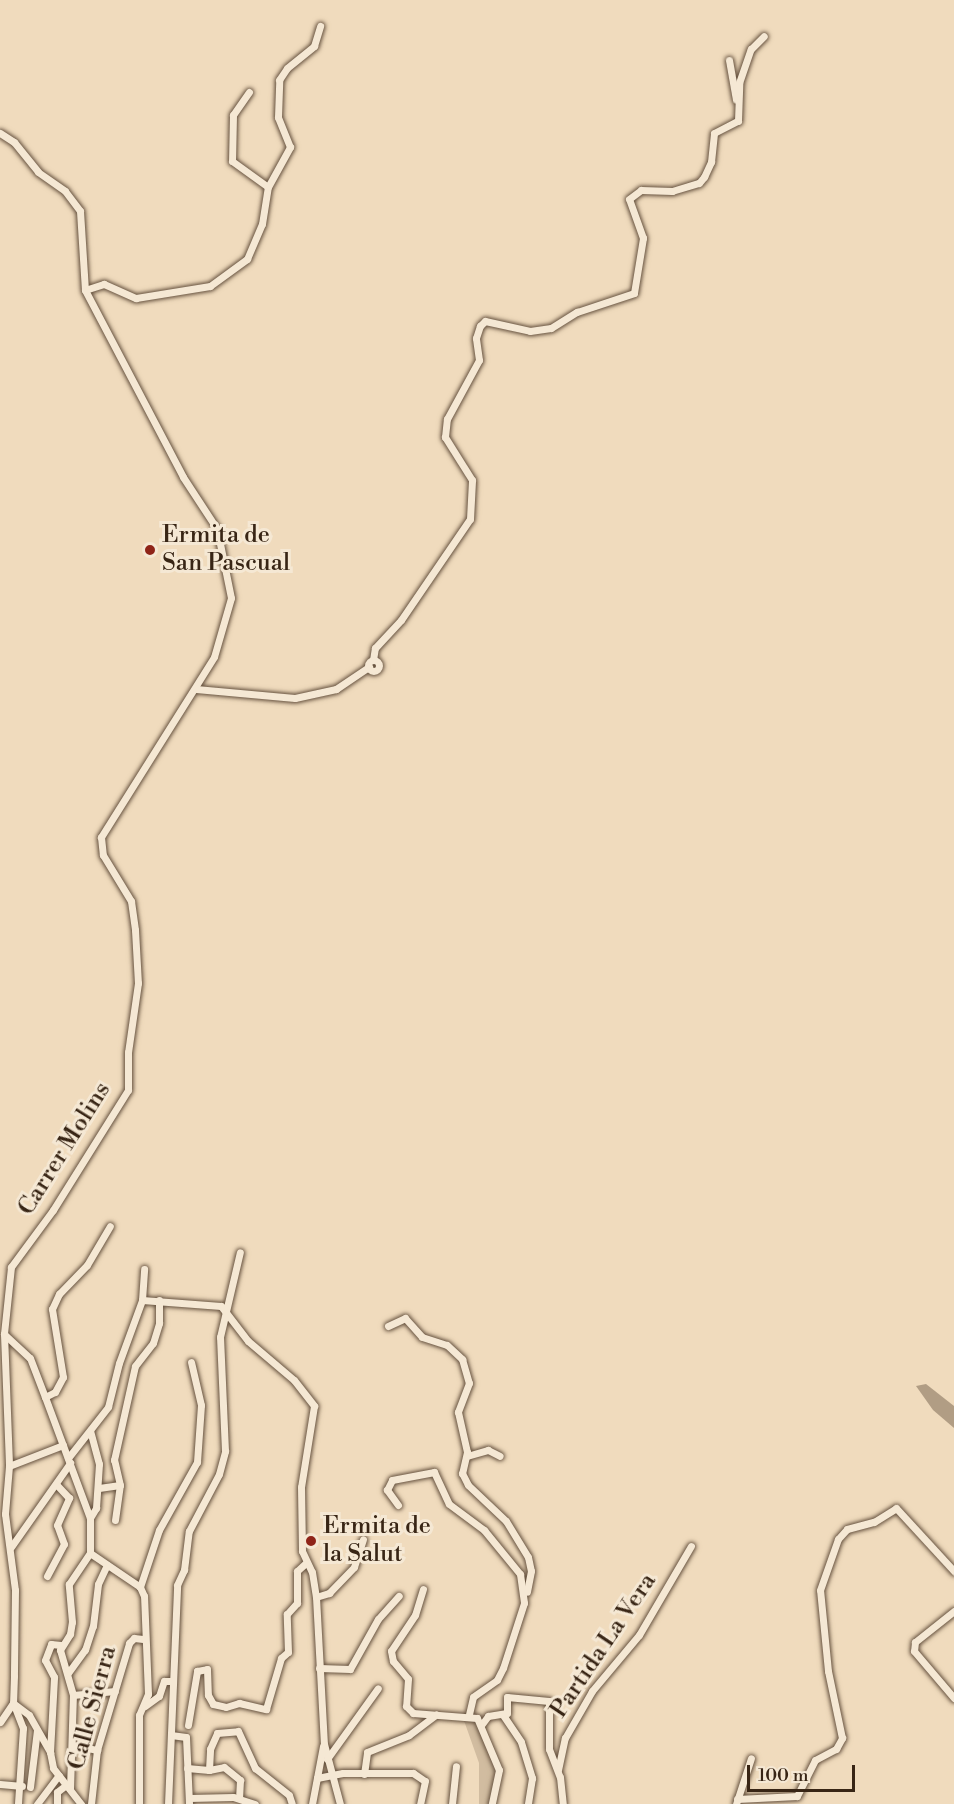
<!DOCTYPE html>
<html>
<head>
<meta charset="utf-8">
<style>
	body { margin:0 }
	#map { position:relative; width:954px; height:1804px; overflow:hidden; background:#f0dbbd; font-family:"Libre Bodoni",serif }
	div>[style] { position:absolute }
	.green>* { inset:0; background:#d1bca0 }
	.water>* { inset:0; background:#b19d84 }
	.roads { filter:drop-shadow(0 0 2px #66523f) drop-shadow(0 0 2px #66523f) }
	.minor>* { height:7px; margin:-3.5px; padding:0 3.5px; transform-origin:3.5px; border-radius:3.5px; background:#f5e8d4 }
	.minor>.ring { margin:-3.5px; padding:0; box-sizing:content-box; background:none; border:7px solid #f5e8d4; border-radius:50% }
	.dots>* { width:16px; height:16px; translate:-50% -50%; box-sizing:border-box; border:3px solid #f5e8d4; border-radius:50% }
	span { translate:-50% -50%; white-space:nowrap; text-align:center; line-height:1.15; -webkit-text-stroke:6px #f5e8d4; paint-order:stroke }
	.poi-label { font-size:24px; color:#382515 }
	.left { translate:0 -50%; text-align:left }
	.street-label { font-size:24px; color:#382515 }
	.scale { position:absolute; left:747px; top:1765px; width:108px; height:27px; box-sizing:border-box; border:3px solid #382515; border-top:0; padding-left:8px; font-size:18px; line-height:21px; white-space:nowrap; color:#382515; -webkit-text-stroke:4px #f5e8d4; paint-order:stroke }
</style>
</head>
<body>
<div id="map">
	<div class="green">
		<div style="clip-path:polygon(462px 1715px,477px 1718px,499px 1770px,492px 1804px,479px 1804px,479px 1763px)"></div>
	</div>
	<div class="water">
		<div style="clip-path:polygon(926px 1384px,954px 1406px,954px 1428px,933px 1410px,916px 1386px)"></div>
	</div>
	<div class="roads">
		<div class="minor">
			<div style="left:729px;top:60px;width:40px;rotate:80deg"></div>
			<div style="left:249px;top:92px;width:28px;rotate:125deg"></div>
			<div style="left:233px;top:115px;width:46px;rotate:91.2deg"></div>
			<div style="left:232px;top:161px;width:44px;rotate:35.8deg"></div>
			<div style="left:0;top:133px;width:17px;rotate:33deg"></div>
			<div style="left:14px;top:142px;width:38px;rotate:51deg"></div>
			<div style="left:38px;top:172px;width:33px;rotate:35deg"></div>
			<div style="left:65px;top:191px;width:25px;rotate:53deg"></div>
			<div style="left:80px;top:211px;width:79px;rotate:86.4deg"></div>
			<div style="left:85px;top:290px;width:211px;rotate:62.3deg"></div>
			<div style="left:183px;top:477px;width:62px;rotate:56.8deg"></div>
			<div style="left:217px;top:529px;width:70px;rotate:78.5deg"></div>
			<div style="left:231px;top:598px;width:61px;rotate:106.1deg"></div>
			<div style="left:214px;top:657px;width:213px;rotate:122.1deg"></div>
			<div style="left:101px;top:837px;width:18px;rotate:84deg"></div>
			<div style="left:103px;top:855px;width:54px;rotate:58.7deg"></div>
			<div style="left:131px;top:901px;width:29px;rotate:82deg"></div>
			<div style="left:135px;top:930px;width:53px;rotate:86.8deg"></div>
			<div style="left:138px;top:983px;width:70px;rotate:98.2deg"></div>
			<div style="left:128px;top:1052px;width:38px;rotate:90deg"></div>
			<div style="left:128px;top:1090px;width:142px;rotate:122deg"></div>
			<div style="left:53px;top:1210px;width:71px;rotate:126.4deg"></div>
			<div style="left:11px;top:1267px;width:67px;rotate:96deg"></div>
			<div style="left:4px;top:1334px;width:132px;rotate:87.8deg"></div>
			<div style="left:9px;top:1466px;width:48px;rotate:94.8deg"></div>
			<div style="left:5px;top:1514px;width:77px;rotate:82.5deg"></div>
			<div style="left:15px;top:1590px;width:86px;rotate:90.7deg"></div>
			<div style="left:14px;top:1676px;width:27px;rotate:92deg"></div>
			<div style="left:13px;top:1703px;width:23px;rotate:124deg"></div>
			<div style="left:85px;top:290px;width:20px;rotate:-18deg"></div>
			<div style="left:104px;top:284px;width:35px;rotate:24deg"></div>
			<div style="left:136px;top:298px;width:75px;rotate:-9.2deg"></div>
			<div style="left:210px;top:286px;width:46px;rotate:-36.1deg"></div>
			<div style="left:247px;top:259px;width:38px;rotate:-67deg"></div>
			<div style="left:262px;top:224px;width:37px;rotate:-81deg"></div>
			<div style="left:268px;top:187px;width:46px;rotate:-61.2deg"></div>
			<div style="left:290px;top:147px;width:32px;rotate:-112deg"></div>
			<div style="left:278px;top:117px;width:37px;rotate:-88deg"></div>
			<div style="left:279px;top:80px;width:14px;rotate:-56deg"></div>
			<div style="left:287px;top:68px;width:35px;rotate:-39deg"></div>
			<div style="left:314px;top:46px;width:21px;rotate:-73deg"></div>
			<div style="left:373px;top:660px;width:12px;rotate:-81deg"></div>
			<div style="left:375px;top:648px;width:38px;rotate:-47deg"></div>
			<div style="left:401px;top:620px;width:122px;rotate:-55.7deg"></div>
			<div style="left:470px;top:519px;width:39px;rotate:-87deg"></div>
			<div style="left:472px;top:480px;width:51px;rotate:-122.1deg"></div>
			<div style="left:445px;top:437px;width:18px;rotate:-84deg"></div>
			<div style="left:447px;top:419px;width:67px;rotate:-61.5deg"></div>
			<div style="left:479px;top:360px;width:22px;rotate:-98deg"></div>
			<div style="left:476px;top:338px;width:13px;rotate:-72deg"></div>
			<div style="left:480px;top:326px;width:7px;rotate:-45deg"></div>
			<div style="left:485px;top:321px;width:46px;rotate:12.5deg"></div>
			<div style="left:530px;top:331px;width:21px;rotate:-8deg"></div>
			<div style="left:551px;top:328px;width:31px;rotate:-32deg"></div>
			<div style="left:577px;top:312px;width:60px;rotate:-18.4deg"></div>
			<div style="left:634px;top:293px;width:56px;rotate:-80.7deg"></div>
			<div style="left:643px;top:238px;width:41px;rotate:-109.7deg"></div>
			<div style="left:629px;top:199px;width:15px;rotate:-37deg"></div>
			<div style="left:641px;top:190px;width:31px;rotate:2deg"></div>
			<div style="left:672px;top:191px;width:28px;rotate:-17deg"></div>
			<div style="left:699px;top:183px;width:8px;rotate:-50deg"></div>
			<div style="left:704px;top:177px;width:17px;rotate:-65deg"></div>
			<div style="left:711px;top:162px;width:29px;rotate:-84deg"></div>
			<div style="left:714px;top:133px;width:27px;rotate:-27deg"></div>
			<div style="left:738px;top:121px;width:38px;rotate:-88deg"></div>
			<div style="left:739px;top:83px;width:36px;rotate:-71deg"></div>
			<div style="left:751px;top:49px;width:18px;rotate:-45deg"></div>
			<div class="ring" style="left:368.5px;top:660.5px;width:4px;height:4px"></div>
			<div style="left:196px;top:689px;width:99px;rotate:5.2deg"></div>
			<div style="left:295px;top:698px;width:42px;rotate:-12.4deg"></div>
			<div style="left:336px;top:689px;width:40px;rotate:-34deg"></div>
			<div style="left:142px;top:1300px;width:79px;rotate:4.3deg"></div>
			<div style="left:221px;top:1306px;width:44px;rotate:52.4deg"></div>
			<div style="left:248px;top:1341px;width:60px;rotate:40.3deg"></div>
			<div style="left:294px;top:1380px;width:33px;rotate:52deg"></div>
			<div style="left:314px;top:1406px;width:82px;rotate:99.1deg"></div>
			<div style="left:301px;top:1487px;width:64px;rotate:89.1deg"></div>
			<div style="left:302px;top:1551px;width:23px;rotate:65deg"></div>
			<div style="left:312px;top:1572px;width:25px;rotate:81deg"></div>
			<div style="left:316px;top:1597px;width:147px;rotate:86.9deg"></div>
			<div style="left:324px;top:1744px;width:62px;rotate:75.1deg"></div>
			<div style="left:388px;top:1326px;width:19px;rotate:-25deg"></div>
			<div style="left:405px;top:1318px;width:25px;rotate:48deg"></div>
			<div style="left:422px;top:1337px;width:26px;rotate:18deg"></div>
			<div style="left:447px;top:1345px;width:21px;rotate:43deg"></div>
			<div style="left:462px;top:1359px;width:25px;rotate:74deg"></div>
			<div style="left:469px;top:1383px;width:31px;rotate:111deg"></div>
			<div style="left:458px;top:1412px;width:41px;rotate:77.3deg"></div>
			<div style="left:467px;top:1452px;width:22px;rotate:103deg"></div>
			<div style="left:462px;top:1473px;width:13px;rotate:63deg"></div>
			<div style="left:468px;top:1485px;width:52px;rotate:43.5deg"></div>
			<div style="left:506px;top:1521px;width:42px;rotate:58.6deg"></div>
			<div style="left:528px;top:1557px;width:14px;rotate:78deg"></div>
			<div style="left:531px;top:1571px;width:21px;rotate:101deg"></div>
			<div style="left:4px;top:1334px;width:35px;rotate:43deg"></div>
			<div style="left:30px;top:1358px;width:42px;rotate:69deg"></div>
			<div style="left:45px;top:1397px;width:129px;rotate:69.6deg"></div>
			<div style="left:90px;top:1518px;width:35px;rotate:90deg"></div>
			<div style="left:90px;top:1553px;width:60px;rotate:34.2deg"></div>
			<div style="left:45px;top:1397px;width:11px;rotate:-27deg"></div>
			<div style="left:55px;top:1392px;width:17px;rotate:-62deg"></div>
			<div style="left:63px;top:1377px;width:69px;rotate:-99.2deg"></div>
			<div style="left:52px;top:1309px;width:17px;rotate:-65deg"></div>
			<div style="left:59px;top:1294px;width:40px;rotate:-46deg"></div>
			<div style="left:87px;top:1265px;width:45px;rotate:-59.5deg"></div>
			<div style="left:467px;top:1456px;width:22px;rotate:-16deg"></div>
			<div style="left:488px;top:1450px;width:13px;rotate:27deg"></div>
			<div style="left:68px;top:1458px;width:65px;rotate:-51.9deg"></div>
			<div style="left:108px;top:1407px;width:45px;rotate:-76deg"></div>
			<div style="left:119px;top:1363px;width:67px;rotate:-69.9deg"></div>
			<div style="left:142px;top:1300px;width:31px;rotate:-86deg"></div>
			<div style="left:9px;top:1466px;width:58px;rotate:-21.3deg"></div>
			<div style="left:99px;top:1488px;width:21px;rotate:-8deg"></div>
			<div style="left:398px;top:1505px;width:19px;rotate:-126deg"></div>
			<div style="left:387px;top:1490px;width:11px;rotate:-63deg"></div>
			<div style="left:392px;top:1480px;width:43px;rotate:-10.8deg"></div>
			<div style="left:434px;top:1472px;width:35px;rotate:65deg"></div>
			<div style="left:449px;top:1504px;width:44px;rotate:36.6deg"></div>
			<div style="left:484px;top:1530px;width:57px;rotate:50.7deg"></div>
			<div style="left:520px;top:1574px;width:29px;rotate:82deg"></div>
			<div style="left:524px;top:1603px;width:68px;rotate:107.9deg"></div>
			<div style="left:503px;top:1668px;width:13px;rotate:117deg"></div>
			<div style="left:497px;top:1680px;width:29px;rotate:145deg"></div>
			<div style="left:473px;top:1697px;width:18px;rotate:103deg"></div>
			<div style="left:90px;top:1518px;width:12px;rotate:-59deg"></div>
			<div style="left:96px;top:1508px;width:44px;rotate:-86.1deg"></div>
			<div style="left:99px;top:1464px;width:34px;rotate:-105deg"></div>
			<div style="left:115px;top:1520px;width:35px;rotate:-82deg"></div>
			<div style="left:120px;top:1485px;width:26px;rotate:-103deg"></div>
			<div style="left:114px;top:1460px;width:96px;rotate:-77.4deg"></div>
			<div style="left:135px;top:1366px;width:29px;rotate:-52deg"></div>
			<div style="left:153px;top:1343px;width:21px;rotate:-73deg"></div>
			<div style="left:159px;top:1323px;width:23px;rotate:-90deg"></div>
			<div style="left:11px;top:1547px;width:103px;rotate:-54.9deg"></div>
			<div style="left:47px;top:1576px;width:36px;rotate:-62deg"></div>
			<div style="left:64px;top:1544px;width:20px;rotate:-110deg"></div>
			<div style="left:57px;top:1525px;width:30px;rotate:-66deg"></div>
			<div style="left:69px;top:1498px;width:19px;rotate:-133deg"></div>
			<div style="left:423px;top:1589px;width:27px;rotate:107deg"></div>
			<div style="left:415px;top:1615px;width:43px;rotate:123.7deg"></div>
			<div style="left:391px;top:1651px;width:10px;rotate:79deg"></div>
			<div style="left:393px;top:1661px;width:23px;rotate:50deg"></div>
			<div style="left:408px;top:1679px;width:27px;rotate:94deg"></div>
			<div style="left:406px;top:1706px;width:10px;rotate:45deg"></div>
			<div style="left:413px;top:1713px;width:64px;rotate:4.5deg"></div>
			<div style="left:477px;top:1718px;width:56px;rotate:67.1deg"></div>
			<div style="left:499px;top:1770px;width:35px;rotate:102deg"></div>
			<div style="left:316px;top:1597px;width:14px;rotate:-17deg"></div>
			<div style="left:329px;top:1593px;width:36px;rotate:-46deg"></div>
			<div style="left:354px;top:1567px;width:29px;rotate:-72deg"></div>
			<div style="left:954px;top:1611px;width:50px;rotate:141.5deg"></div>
			<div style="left:915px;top:1642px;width:9px;rotate:96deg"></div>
			<div style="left:914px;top:1651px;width:62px;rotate:49.6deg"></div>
			<div style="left:319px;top:1668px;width:31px;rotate:2deg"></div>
			<div style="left:350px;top:1669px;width:57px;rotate:-60.8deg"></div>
			<div style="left:378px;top:1619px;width:31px;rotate:-48deg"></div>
			<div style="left:68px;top:1673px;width:29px;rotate:-54deg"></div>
			<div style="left:85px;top:1650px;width:25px;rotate:-72deg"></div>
			<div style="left:93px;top:1626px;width:42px;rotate:-83.2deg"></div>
			<div style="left:98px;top:1584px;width:21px;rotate:-65deg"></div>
			<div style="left:73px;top:1695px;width:42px;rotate:-5.4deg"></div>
			<div style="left:13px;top:1703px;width:20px;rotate:37deg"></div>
			<div style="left:29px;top:1715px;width:43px;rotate:60.4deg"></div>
			<div style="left:50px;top:1752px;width:16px;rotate:79deg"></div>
			<div style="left:53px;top:1768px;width:46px;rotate:52.1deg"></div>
			<div style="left:14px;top:1705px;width:25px;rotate:69deg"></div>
			<div style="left:23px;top:1728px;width:76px;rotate:93.8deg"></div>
			<div style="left:145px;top:1706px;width:17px;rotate:-36deg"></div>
			<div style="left:159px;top:1696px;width:16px;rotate:-72deg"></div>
			<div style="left:164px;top:1681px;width:9px"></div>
			<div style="left:503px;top:1715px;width:32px;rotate:56deg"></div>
			<div style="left:521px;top:1742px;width:38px;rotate:73deg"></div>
			<div style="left:532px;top:1778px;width:26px;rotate:99deg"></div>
			<div style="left:482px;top:1724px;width:10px;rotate:-53deg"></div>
			<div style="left:488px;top:1716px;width:19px;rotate:-9deg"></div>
			<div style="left:507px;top:1713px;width:16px;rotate:-90deg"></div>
			<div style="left:507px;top:1697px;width:42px;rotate:5.4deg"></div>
			<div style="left:549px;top:1701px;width:48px;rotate:90deg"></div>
			<div style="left:549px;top:1749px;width:30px;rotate:69deg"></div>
			<div style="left:560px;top:1777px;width:27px;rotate:84deg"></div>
			<div style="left:188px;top:1725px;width:55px;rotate:-80.5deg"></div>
			<div style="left:197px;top:1671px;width:10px;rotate:-11deg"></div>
			<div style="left:207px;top:1669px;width:26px;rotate:88deg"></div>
			<div style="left:208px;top:1695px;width:10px;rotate:61deg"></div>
			<div style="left:213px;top:1704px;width:13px;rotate:13deg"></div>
			<div style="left:226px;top:1707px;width:14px;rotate:-17deg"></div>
			<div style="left:239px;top:1703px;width:28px;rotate:13deg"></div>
			<div style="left:266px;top:1709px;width:53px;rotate:-73.6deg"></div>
			<div style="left:281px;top:1658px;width:9px;rotate:-41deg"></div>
			<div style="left:288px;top:1652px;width:38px;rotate:-92deg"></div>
			<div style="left:287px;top:1614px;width:15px;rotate:-48deg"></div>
			<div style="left:297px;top:1603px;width:32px;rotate:-90deg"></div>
			<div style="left:297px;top:1571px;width:12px;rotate:-42deg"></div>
			<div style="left:171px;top:1735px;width:15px;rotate:8deg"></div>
			<div style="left:186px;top:1737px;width:67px;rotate:87.4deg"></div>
			<div style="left:73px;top:1745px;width:25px;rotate:12deg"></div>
			<div style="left:50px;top:1752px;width:75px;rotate:-86.9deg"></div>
			<div style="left:54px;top:1677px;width:19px;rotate:-118deg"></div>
			<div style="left:45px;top:1660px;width:17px;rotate:-69deg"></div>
			<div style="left:51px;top:1644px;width:10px;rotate:6deg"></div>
			<div style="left:327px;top:1759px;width:87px;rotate:-54.3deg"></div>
			<div style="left:187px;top:1768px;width:22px;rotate:5deg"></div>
			<div style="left:209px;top:1770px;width:15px;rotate:-11deg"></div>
			<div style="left:224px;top:1767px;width:21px;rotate:39deg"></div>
			<div style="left:240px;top:1780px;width:18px;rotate:93deg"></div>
			<div style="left:209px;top:1770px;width:21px;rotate:-87deg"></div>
			<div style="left:210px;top:1749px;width:17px;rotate:-66deg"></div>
			<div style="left:217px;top:1733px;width:21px;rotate:-5deg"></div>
			<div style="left:238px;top:1731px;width:41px;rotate:65.3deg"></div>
			<div style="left:255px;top:1768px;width:43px;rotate:38.5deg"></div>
			<div style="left:289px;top:1795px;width:9px;rotate:72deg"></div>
			<div style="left:558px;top:1770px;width:33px;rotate:-78deg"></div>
			<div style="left:565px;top:1738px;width:54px;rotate:-60.1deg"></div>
			<div style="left:592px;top:1691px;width:73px;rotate:-50deg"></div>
			<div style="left:639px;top:1635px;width:103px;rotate:-59.7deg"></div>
			<div style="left:364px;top:1774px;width:22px;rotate:-82deg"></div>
			<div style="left:367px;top:1752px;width:45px;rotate:-22deg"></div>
			<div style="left:409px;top:1735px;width:34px;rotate:-37deg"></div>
			<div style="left:317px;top:1778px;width:26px;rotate:-11deg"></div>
			<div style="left:343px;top:1773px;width:70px"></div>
			<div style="left:413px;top:1773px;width:14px;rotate:34deg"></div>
			<div style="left:425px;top:1781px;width:24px;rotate:102deg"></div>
			<div style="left:0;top:1784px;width:22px;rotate:5deg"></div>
			<div style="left:30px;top:1787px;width:57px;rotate:-83deg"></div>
			<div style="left:70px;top:1789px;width:94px;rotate:-88.2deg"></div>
			<div style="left:73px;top:1695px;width:47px;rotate:-106.1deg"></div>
			<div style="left:60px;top:1650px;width:19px;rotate:-58deg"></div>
			<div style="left:70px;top:1634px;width:12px;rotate:-81deg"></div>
			<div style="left:72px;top:1622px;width:38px;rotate:-95deg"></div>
			<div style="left:69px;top:1584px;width:37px;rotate:-56deg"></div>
			<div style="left:189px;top:1798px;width:44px;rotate:-1.3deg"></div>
			<div style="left:233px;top:1797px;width:23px;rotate:18deg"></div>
			<div style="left:737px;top:1799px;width:60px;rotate:-2.9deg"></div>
			<div style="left:797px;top:1796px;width:40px;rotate:-63.4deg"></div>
			<div style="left:815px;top:1760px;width:24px;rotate:-28deg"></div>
			<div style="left:836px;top:1749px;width:13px;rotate:-61deg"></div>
			<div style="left:842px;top:1738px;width:68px;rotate:-101.8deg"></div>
			<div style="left:828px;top:1671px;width:81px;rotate:-95.6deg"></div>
			<div style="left:820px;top:1590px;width:54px;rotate:-70.6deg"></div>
			<div style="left:838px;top:1539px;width:13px;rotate:-48deg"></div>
			<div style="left:847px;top:1529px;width:28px;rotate:-15deg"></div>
			<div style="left:874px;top:1522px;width:26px;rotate:-32deg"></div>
			<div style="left:896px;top:1508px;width:86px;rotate:47.4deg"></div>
			<div style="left:37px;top:1804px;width:36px;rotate:-53deg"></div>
			<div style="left:57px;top:1804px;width:12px;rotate:-90deg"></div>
			<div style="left:57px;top:1792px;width:11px;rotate:-38deg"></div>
			<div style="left:91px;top:1804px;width:54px;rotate:-83.7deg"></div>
			<div style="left:97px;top:1750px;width:112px;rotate:-73.3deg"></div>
			<div style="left:129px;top:1643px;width:7px;rotate:-45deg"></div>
			<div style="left:134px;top:1638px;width:9px;rotate:6deg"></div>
			<div style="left:139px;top:1804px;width:89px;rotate:-90deg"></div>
			<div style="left:139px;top:1715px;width:23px;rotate:-67deg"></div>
			<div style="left:148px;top:1694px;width:98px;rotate:-92.3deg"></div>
			<div style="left:144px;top:1596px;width:10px;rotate:-114deg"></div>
			<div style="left:140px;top:1587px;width:60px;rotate:-71.6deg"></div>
			<div style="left:159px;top:1530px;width:78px;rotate:-60.8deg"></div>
			<div style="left:197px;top:1462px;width:57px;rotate:-86deg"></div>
			<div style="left:201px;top:1405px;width:44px;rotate:-103.1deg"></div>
			<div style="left:168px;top:1804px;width:219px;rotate:-87.6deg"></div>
			<div style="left:177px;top:1585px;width:17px;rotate:-65deg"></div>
			<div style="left:184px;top:1570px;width:39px;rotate:-83deg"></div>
			<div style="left:189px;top:1531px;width:64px;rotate:-62.2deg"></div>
			<div style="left:219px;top:1474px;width:24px;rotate:-75deg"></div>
			<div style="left:225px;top:1451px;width:114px;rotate:-92.5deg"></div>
			<div style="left:220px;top:1337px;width:87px;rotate:-76.8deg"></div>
			<div style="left:312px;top:1804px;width:59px;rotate:-79.3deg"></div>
			<div style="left:452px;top:1804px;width:38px;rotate:-84deg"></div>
			<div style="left:736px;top:1804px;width:48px;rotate:-71.9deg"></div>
		</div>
	</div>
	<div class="dots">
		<div style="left:150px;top:550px;background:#8f2418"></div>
		<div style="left:311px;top:1541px;background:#8f2418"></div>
	</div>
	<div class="poi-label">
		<span class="left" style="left:162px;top:550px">Ermita de<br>San Pascual</span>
		<span class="left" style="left:323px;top:1541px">Ermita de<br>la Salut</span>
	</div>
	<div class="street-label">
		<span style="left:65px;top:1149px;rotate:-58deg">Carrer Molins</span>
		<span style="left:604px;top:1646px;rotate:-56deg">Partida La Vera</span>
		<span style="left:93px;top:1708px;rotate:-75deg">Calle Sierra</span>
	</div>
	<div class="scale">100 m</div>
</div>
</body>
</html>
